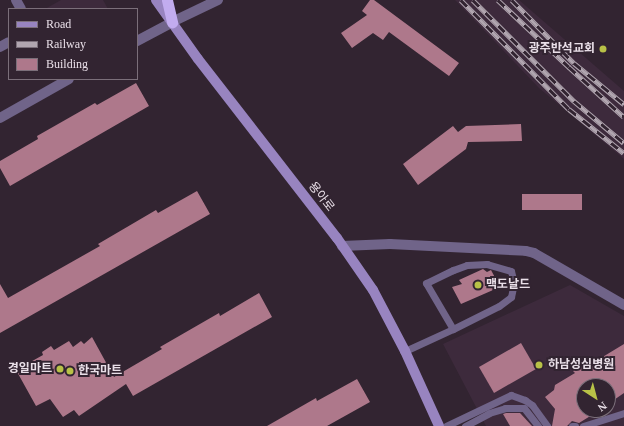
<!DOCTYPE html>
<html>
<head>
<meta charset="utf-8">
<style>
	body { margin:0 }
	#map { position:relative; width:624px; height:426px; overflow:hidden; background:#322431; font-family:"Times New Roman","Noto Sans KR",serif }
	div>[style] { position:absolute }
	.built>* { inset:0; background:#3d2a3c }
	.building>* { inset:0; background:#ae788b }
	.service>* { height:7px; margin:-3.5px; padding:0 3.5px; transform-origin:3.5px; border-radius:3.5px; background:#706489 }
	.minor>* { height:10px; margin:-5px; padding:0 5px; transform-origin:5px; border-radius:5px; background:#706489 }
	.secondary>* { height:10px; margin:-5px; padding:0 5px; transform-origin:5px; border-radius:5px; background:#9884c0 }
	.trunk>* { height:11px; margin:-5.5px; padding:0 5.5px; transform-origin:5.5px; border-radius:5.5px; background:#c2acef }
	.rail>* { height:4.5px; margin-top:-2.25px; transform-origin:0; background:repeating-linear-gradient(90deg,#322431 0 9px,#b1a6b0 0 18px); box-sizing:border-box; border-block:1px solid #b1a6b0 }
	.dots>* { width:11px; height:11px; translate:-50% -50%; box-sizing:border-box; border:2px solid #322431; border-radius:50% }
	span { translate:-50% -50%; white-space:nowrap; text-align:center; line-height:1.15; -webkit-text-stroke:4px #322431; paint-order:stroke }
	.poi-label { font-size:12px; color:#e9dfe8; font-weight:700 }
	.right { translate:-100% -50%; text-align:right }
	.left { translate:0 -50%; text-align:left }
	.street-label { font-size:12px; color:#e9dfe8 }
	.legend { position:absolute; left:8px; top:8px; width:130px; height:72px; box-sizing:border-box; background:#322431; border:1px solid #7b6f7a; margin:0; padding:5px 7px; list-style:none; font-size:12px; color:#e9dfe8 }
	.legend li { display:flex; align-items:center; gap:8px; height:20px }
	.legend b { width:20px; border:1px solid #7b6f7a }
	.north { position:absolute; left:576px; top:378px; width:40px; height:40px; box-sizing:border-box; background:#322431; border:1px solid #7b6f7a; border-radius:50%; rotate:144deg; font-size:11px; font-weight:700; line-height:16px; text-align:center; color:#e9dfe8 }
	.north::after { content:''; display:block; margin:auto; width:14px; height:18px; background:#b8c147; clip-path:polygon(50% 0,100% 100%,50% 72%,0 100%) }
</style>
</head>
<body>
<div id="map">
	<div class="built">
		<div style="clip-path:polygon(61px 0,103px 0,108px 9px,45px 9px)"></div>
		<div style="clip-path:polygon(455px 0,519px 0,624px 91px,624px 159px,539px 88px)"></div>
		<div style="clip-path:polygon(evenodd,570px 285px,624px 316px,624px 426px,486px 426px,443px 344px,570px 285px,584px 386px,608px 386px,608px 410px,584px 410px,584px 386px)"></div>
	</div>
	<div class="building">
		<div style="clip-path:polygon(370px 0,374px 0,459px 63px,449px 76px,389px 32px,383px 40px,373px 33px,352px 48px,341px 33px,367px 15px,362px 11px)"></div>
		<div style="clip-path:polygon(136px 83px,149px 106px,10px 186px,0 168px,0 161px,38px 139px,37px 136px,95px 103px,97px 105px)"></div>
		<div style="clip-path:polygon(521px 124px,522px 141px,468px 142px,466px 149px,418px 185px,403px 164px,453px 126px,458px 132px,466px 126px)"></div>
		<div style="clip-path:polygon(197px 191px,210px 214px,0 333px,0 284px,8px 298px,100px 246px,98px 244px,156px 210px,158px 213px)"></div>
		<div style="clip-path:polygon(522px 194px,582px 194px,582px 210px,522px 210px)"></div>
		<div style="clip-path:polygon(483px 269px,487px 272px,491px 270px,500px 287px,461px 304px,452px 287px,462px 284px,459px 280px)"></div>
		<div style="clip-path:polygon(259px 293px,272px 317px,133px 396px,126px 384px,79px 416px,74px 410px,63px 417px,50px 399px,36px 406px,16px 370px,43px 355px,42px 352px,51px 346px,54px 350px,69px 341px,73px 347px,81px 341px,84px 344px,92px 337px,114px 377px,162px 349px,160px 347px,219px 313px,220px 316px)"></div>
		<div style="clip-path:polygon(521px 343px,536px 369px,494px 393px,479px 367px)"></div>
		<div style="clip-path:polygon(624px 344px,624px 393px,608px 404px,608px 386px,584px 386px,584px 410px,600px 410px,579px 423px,572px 421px,567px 426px,552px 426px,555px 409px,545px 397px,554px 390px,555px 385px,575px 373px,573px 371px,593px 358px,596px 361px)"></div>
		<div style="clip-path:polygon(357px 379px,370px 402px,327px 426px,267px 426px,316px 398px,317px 401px)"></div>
		<div style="clip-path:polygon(506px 413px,520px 413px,532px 426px,510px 426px,503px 414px)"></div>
	</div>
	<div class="service">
		<div style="left:405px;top:351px;width:53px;rotate:-24.6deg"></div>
		<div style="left:453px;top:329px;width:51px;rotate:-26.6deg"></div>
		<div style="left:499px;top:306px;width:15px;rotate:-37deg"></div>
		<div style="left:511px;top:297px;width:14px;rotate:-78deg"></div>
		<div style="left:514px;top:283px;width:12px;rotate:-104deg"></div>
		<div style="left:511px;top:271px;width:25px;rotate:-164deg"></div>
		<div style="left:487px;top:264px;width:20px;rotate:177deg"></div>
		<div style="left:467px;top:265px;width:15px;rotate:160deg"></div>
		<div style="left:453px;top:270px;width:30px;rotate:154deg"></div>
		<div style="left:426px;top:283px;width:53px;rotate:59.6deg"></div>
		<div style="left:446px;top:426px;width:72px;rotate:-25.5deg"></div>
		<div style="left:511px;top:395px;width:15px;rotate:20deg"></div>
		<div style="left:525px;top:400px;width:9px;rotate:36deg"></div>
		<div style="left:532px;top:405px;width:26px;rotate:54deg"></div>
		<div style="left:465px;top:426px;width:27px;rotate:-28deg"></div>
		<div style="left:489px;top:413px;width:17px;rotate:-17deg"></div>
		<div style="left:505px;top:408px;width:19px"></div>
		<div style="left:524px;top:408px;width:23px;rotate:52deg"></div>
		<div style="left:572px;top:426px;width:3px"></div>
		<div style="left:583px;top:426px;width:43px;rotate:-17.6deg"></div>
	</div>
	<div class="minor">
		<div style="left:16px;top:0;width:10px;rotate:61deg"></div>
		<div style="left:137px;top:41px;width:40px;rotate:-28deg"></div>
		<div style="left:172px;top:22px;width:51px;rotate:-25.6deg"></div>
		<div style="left:0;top:47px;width:10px;rotate:-29deg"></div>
		<div style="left:0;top:118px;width:79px;rotate:-29.5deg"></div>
		<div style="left:342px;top:246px;width:48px;rotate:-2.4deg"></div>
		<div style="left:390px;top:244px;width:136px;rotate:2.9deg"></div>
		<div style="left:526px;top:251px;width:8px;rotate:14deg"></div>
		<div style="left:534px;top:253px;width:104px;rotate:30deg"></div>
	</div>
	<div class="secondary">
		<div style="left:156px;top:0;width:72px;rotate:54.6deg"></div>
		<div style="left:198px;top:59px;width:227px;rotate:52.2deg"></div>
		<div style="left:337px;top:238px;width:63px;rotate:55.3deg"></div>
		<div style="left:373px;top:290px;width:69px;rotate:62.3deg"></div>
		<div style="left:405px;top:351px;width:82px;rotate:65.6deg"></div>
	</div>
	<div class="trunk">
		<div style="left:167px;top:0;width:23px;rotate:77deg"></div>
	</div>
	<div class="rail">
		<div style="left:461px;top:0;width:153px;rotate:45.3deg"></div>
		<div style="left:569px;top:109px;width:70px;rotate:38.7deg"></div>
		<div style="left:473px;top:0;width:143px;rotate:45deg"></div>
		<div style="left:574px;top:101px;width:65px;rotate:40deg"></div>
		<div style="left:498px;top:0;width:98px;rotate:43.3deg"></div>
		<div style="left:569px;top:67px;width:74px;rotate:42.3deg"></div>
		<div style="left:512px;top:0;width:88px;rotate:45.5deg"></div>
		<div style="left:574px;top:63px;width:65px;rotate:39.4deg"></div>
	</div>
	<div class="dots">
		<div style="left:603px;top:49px;background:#b8c147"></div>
		<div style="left:478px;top:285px;background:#b8c147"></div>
		<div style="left:539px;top:365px;background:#b8c147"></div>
		<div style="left:60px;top:369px;background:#b8c147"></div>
		<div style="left:70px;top:371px;background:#b8c147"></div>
	</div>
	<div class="poi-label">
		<span class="right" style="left:595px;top:49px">광주반석교회</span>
		<span class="left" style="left:486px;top:285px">맥도날드</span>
		<span class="left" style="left:548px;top:365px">하남성심병원</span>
		<span class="right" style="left:52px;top:369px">경일마트</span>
		<span class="left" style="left:78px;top:371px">한국마트</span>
	</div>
	<div class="street-label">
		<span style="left:321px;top:197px;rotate:52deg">용아로</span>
	</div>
	<ul class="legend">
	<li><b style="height:5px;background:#9884c0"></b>Road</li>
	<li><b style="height:5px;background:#b1a6b0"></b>Railway</li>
	<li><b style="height:11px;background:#ae788b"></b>Building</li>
	</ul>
	<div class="north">N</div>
</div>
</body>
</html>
